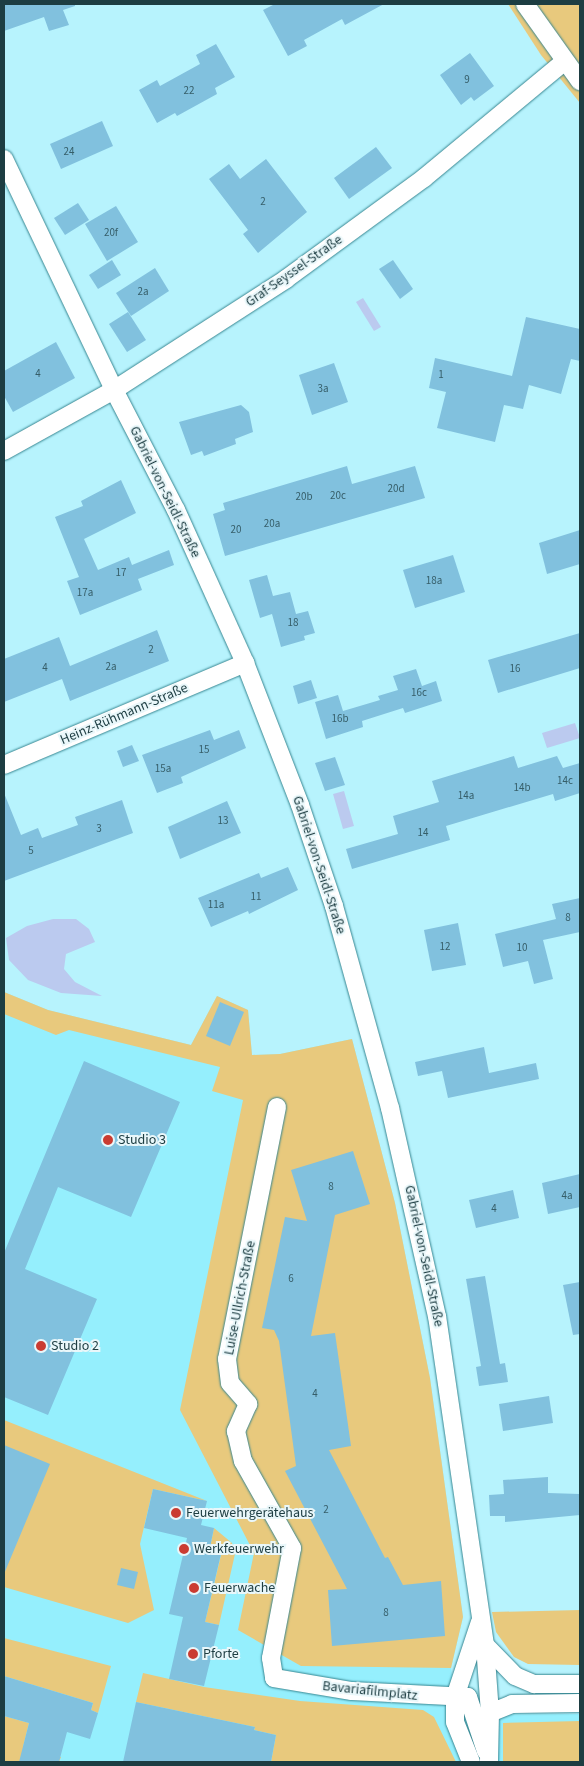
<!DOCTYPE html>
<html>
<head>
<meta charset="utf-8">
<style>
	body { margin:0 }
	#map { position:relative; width:584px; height:1766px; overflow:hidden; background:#b7f3fd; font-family:"Source Sans 3",sans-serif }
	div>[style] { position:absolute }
	.built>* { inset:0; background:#95effd }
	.green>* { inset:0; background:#e8c97d }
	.water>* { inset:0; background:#bbcaef }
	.building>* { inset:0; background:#81c1de }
	.roads { filter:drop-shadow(0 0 1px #378691) drop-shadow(0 0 1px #378691) }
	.street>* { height:18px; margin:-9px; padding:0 9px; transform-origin:9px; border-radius:9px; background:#fff }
	.dots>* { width:14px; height:14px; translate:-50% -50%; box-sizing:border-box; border:2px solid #e9f7fa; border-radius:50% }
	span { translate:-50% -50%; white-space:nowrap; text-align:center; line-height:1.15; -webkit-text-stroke:4px #e9f7fa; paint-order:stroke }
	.number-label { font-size:11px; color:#365e69 }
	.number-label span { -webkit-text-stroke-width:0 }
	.street-label { font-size:14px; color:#1d3d42 }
	.poi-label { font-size:14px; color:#1d3d42 }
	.left { translate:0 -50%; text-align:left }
	.frame { position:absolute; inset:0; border:5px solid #1d3d42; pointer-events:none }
</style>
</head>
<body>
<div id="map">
	<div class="built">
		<div style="clip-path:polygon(4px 992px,48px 1010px,191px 1045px,217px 996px,248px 1010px,252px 1055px,280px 1054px,352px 1039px,395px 1203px,430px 1378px,463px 1617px,451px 1668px,455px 1697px,447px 1715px,580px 1714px,580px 1762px,4px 1762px)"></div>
	</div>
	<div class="green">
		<div style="clip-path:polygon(508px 4px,580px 4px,580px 103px,541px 55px)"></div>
		<div style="clip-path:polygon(4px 992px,48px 1010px,191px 1045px,217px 996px,248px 1010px,252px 1055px,280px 1054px,352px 1039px,395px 1203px,430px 1378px,463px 1617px,451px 1668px,301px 1666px,238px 1630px,254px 1553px,180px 1410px,243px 1100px,212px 1091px,220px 1067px,69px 1030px,56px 1035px,4px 1014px)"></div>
		<div style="clip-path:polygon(4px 1420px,207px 1501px,153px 1489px,140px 1544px,154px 1610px,128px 1623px,4px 1587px)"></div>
		<div style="clip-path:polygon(214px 1528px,232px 1543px,235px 1554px,219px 1625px,205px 1622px,221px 1555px,209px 1552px)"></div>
		<div style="clip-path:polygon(580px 1610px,580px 1665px,528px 1664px,514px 1657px,496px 1632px,492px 1612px)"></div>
		<div style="clip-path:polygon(4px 1638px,111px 1666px,98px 1713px,91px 1710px,93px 1703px,4px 1676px)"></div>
		<div style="clip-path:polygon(143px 1673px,204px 1687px,300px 1701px,423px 1710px,434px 1717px,456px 1762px,271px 1762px,276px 1735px,254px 1730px,255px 1727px,136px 1702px)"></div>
		<div style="clip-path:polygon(4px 1716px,29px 1723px,23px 1747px,61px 1757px,59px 1762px,4px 1762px)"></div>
		<div style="clip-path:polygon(580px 1721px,580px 1762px,503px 1762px,503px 1723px)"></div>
	</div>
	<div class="water">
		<div style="clip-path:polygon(363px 298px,381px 327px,374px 331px,356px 302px)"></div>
		<div style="clip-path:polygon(575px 723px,580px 738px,547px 748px,542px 733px)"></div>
		<div style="clip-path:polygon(344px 791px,354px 826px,343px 829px,333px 794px)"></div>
		<div style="clip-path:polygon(53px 919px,76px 919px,89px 929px,95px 942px,66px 954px,64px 969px,75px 982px,102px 996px,61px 993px,28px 980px,9px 960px,6px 938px,27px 926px)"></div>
	</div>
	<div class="building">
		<div style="clip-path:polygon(4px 4px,75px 4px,75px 6px,63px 10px,69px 25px,49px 31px,44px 17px,4px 31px)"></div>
		<div style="clip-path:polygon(275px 4px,384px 4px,345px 25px,342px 19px,304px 40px,307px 46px,288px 56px,263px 10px)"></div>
		<div style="clip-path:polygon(216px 44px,235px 77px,215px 88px,217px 94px,177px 116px,175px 113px,157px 123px,139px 90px,157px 80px,160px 86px,200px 64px,196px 55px)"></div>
		<div style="clip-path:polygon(470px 53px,494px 86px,474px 101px,471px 97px,461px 105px,440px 75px)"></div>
		<div style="clip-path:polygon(102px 121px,113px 146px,61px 169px,50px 144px)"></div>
		<div style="clip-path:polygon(376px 147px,392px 168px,349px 199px,334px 178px)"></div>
		<div style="clip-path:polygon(266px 159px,307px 212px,258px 253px,243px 234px,248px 230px,209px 179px,229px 164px,240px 179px)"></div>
		<div style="clip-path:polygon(78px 203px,89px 220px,65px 235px,54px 218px)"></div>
		<div style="clip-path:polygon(116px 206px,138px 242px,107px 261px,85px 224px)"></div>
		<div style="clip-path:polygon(112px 260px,121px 275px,98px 289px,89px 275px)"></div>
		<div style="clip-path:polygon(393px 260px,413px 289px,400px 299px,379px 269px)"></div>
		<div style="clip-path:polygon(155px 268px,169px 291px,131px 316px,116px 293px)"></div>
		<div style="clip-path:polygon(128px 312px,146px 340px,127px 352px,109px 324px)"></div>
		<div style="clip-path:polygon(526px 317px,580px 329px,580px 361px,571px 359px,561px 394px,529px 385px,523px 409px,504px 405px,495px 442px,437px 428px,446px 392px,429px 388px,435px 358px,512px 376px)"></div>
		<div style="clip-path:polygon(56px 342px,75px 378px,13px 412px,4px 396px,4px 371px)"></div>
		<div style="clip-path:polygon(334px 363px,348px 402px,312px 415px,299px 375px)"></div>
		<div style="clip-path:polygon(241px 405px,249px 412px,253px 432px,235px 439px,236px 444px,204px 456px,202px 451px,191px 455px,179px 422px)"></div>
		<div style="clip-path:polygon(347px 466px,352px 484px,415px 466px,425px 498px,225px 556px,213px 514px,225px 510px,223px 503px)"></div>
		<div style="clip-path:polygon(121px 480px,136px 513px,84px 539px,98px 570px,129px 557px,132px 565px,169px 550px,174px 565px,138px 579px,142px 590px,80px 615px,67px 581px,79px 577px,55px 517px,83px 506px,81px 501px)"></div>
		<div style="clip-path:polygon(580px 530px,580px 564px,547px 574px,539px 543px)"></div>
		<div style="clip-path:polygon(453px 555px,465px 592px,415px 608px,403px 570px)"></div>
		<div style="clip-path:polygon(267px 575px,273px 596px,290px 592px,296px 614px,308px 611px,315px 633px,304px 636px,305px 640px,281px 647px,272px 614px,260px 618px,249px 580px)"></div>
		<div style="clip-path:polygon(157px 630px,169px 661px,70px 701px,62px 679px,4px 702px,4px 659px,59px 637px,70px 666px)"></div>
		<div style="clip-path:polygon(580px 633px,580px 668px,498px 693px,488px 660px)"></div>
		<div style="clip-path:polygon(416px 669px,422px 686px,436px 681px,442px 701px,405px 713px,403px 708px,362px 721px,363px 727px,326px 739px,315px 702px,338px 695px,343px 711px,380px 700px,378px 696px,398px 690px,393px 676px)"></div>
		<div style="clip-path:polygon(311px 680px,317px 698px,298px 704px,293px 686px)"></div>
		<div style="clip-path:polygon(210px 730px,214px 740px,239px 730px,246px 748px,181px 777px,183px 783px,157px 793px,142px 755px)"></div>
		<div style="clip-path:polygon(132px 745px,139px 761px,123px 767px,117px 751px)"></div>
		<div style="clip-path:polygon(514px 756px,518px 768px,557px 756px,563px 768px,580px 763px,580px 793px,555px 801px,553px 794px,446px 826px,450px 840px,352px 869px,346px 849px,398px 834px,393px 816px,439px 802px,432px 781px)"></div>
		<div style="clip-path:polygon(335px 757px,345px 785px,325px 791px,315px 763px)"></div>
		<div style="clip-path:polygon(4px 793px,21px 835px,38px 828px,42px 838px,78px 825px,75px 817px,122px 800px,133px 833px,4px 881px)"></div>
		<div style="clip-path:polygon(227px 801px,241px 833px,180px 859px,168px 827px)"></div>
		<div style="clip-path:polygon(288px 867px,298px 890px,249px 914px,248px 911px,211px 927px,198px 898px,259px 873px,261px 878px)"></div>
		<div style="clip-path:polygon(580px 898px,580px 932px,543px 940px,553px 979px,534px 984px,528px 961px,503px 967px,495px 934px,556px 919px,552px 904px)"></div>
		<div style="clip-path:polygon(458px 923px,466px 965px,432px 971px,424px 930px)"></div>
		<div style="clip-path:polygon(220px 1002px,244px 1012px,230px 1046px,206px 1036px)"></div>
		<div style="clip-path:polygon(484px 1047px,489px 1073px,536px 1063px,539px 1079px,448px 1098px,442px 1071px,418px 1076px,415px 1062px)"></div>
		<div style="clip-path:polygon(84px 1061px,180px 1102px,131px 1217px,58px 1187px,25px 1269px,97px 1299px,48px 1415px,4px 1397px,4px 1253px)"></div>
		<div style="clip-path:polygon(353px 1151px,370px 1204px,335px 1215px,311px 1336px,335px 1333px,351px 1446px,329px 1450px,385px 1558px,388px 1557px,403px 1585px,441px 1581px,445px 1636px,332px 1646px,328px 1590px,347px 1589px,285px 1471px,296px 1466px,279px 1341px,274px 1330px,262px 1328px,285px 1217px,307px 1221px,291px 1170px)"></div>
		<div style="clip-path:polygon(580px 1174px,580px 1207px,548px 1214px,542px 1183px)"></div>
		<div style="clip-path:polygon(513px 1190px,519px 1218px,476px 1228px,469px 1200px)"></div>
		<div style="clip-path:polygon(485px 1276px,500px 1364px,505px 1363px,508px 1382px,479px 1386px,476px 1367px,481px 1366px,466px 1279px)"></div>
		<div style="clip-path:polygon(580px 1282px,580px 1334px,573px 1335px,563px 1285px)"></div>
		<div style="clip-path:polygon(549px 1396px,553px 1423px,503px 1431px,499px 1404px)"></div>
		<div style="clip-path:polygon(4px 1445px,50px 1464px,4px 1574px)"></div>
		<div style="clip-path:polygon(548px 1477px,548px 1493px,580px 1494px,580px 1515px,505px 1522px,505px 1516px,490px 1516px,489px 1495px,504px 1494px,503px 1480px)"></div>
		<div style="clip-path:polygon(153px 1489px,207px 1501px,201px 1525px,214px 1528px,209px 1552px,221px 1554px,205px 1622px,219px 1625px,204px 1686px,169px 1679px,183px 1617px,169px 1614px,187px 1538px,144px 1528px)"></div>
		<div style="clip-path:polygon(121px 1568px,138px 1572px,134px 1589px,117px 1585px)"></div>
		<div style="clip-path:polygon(4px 1676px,93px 1703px,91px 1710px,98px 1713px,90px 1739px,67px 1732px,59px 1762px,19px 1762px,29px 1723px,4px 1716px)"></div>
		<div style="clip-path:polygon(136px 1702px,255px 1727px,254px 1730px,276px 1735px,271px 1762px,123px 1762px)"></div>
	</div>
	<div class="roads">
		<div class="street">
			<div style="left:525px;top:4px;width:95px;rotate:54.5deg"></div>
			<div style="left:4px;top:159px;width:256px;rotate:64.5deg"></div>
			<div style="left:114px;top:390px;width:135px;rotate:62.7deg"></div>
			<div style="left:176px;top:510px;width:168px;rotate:65.7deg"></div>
			<div style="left:245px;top:663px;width:152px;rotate:68.8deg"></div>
			<div style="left:300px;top:805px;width:107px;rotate:71.4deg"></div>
			<div style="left:334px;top:906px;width:210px;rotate:74.5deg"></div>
			<div style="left:390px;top:1108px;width:213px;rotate:77.3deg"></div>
			<div style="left:437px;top:1316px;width:332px;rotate:81.7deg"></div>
			<div style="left:485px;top:1645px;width:68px;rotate:85.8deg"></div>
			<div style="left:490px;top:1713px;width:49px;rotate:91.2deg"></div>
			<div style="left:4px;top:451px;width:126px;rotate:-29deg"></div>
			<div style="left:114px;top:390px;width:205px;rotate:-32.8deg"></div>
			<div style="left:286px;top:279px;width:171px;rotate:-36.2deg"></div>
			<div style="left:424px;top:178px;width:183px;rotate:-39.7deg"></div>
			<div style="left:4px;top:765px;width:262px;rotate:-22.9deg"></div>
			<div style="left:277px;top:1107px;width:257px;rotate:101.2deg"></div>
			<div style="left:227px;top:1359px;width:24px;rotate:83deg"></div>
			<div style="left:230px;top:1383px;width:28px;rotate:49deg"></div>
			<div style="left:248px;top:1404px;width:30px;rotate:114deg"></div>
			<div style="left:236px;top:1431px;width:31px;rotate:77deg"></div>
			<div style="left:243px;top:1461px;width:100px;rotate:60.6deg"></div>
			<div style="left:292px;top:1548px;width:112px;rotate:100.8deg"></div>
			<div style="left:271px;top:1658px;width:20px;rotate:81deg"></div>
			<div style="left:274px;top:1678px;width:79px;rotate:9.5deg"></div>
			<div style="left:352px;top:1691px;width:116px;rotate:3deg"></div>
			<div style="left:485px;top:1645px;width:43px;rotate:45.9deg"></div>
			<div style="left:515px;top:1676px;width:21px;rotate:23deg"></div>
			<div style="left:534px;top:1684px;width:46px"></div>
			<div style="left:468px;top:1697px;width:57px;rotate:71.6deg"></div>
			<div style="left:490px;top:1713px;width:24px;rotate:-22deg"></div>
			<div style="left:512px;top:1704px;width:68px;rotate:-0.8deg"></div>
			<div style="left:471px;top:1762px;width:43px;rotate:-111.8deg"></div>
			<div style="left:455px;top:1722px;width:25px;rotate:-90deg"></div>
			<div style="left:455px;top:1697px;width:79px;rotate:-71.6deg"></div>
		</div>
	</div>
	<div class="dots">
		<div style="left:108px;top:1140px;background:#ca3c32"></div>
		<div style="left:41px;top:1346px;background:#ca3c32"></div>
		<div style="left:176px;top:1513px;background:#ca3c32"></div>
		<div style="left:184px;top:1549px;background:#ca3c32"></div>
		<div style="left:194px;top:1588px;background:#ca3c32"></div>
		<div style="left:193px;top:1654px;background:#ca3c32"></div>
	</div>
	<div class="number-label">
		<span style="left:467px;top:80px">9</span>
		<span style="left:189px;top:91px">22</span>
		<span style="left:69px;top:152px">24</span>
		<span style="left:263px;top:202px">2</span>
		<span style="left:111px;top:233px">20f</span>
		<span style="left:143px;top:292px">2a</span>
		<span style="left:38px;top:374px">4</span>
		<span style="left:441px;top:375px">1</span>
		<span style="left:323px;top:389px">3a</span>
		<span style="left:396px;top:489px">20d</span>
		<span style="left:338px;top:496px">20c</span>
		<span style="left:304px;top:497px">20b</span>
		<span style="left:272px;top:524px">20a</span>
		<span style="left:236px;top:530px">20</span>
		<span style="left:121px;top:573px">17</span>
		<span style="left:434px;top:581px">18a</span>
		<span style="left:85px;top:593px">17a</span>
		<span style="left:293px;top:623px">18</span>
		<span style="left:151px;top:650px">2</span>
		<span style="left:111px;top:667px">2a</span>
		<span style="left:45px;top:668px">4</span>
		<span style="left:515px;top:669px">16</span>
		<span style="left:419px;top:693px">16c</span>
		<span style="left:340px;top:719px">16b</span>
		<span style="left:204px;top:750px">15</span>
		<span style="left:163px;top:769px">15a</span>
		<span style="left:565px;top:781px">14c</span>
		<span style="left:522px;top:788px">14b</span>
		<span style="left:466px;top:796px">14a</span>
		<span style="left:223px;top:821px">13</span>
		<span style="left:99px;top:829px">3</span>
		<span style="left:423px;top:833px">14</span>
		<span style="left:31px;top:851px">5</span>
		<span style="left:256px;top:897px">11</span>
		<span style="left:216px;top:905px">11a</span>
		<span style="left:568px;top:918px">8</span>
		<span style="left:445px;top:947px">12</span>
		<span style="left:522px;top:948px">10</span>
		<span style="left:331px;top:1187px">8</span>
		<span style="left:567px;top:1196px">4a</span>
		<span style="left:494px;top:1209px">4</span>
		<span style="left:291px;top:1279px">6</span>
		<span style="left:315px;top:1394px">4</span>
		<span style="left:326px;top:1510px">2</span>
		<span style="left:386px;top:1613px">8</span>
	</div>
	<div class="street-label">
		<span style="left:294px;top:271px;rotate:-35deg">Graf-Seyssel-Straße</span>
		<span style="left:165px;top:492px;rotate:64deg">Gabriel-von-Seidl-Straße</span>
		<span style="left:124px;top:714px;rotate:-23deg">Heinz-Rühmann-Straße</span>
		<span style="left:319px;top:865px;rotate:72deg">Gabriel-von-Seidl-Straße</span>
		<span style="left:424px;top:1256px;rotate:78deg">Gabriel-von-Seidl-Straße</span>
		<span style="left:240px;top:1298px;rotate:-79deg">Luise-Ullrich-Straße</span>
		<span style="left:370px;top:1691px;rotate:6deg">Bavariafilmplatz</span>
	</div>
	<div class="poi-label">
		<span class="left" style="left:118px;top:1140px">Studio 3</span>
		<span class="left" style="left:51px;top:1346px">Studio 2</span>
		<span class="left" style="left:186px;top:1513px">Feuerwehrgerätehaus</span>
		<span class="left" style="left:194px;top:1549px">Werkfeuerwehr</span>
		<span class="left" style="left:204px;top:1588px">Feuerwache</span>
		<span class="left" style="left:203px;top:1654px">Pforte</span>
	</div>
	<div class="frame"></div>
</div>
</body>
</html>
